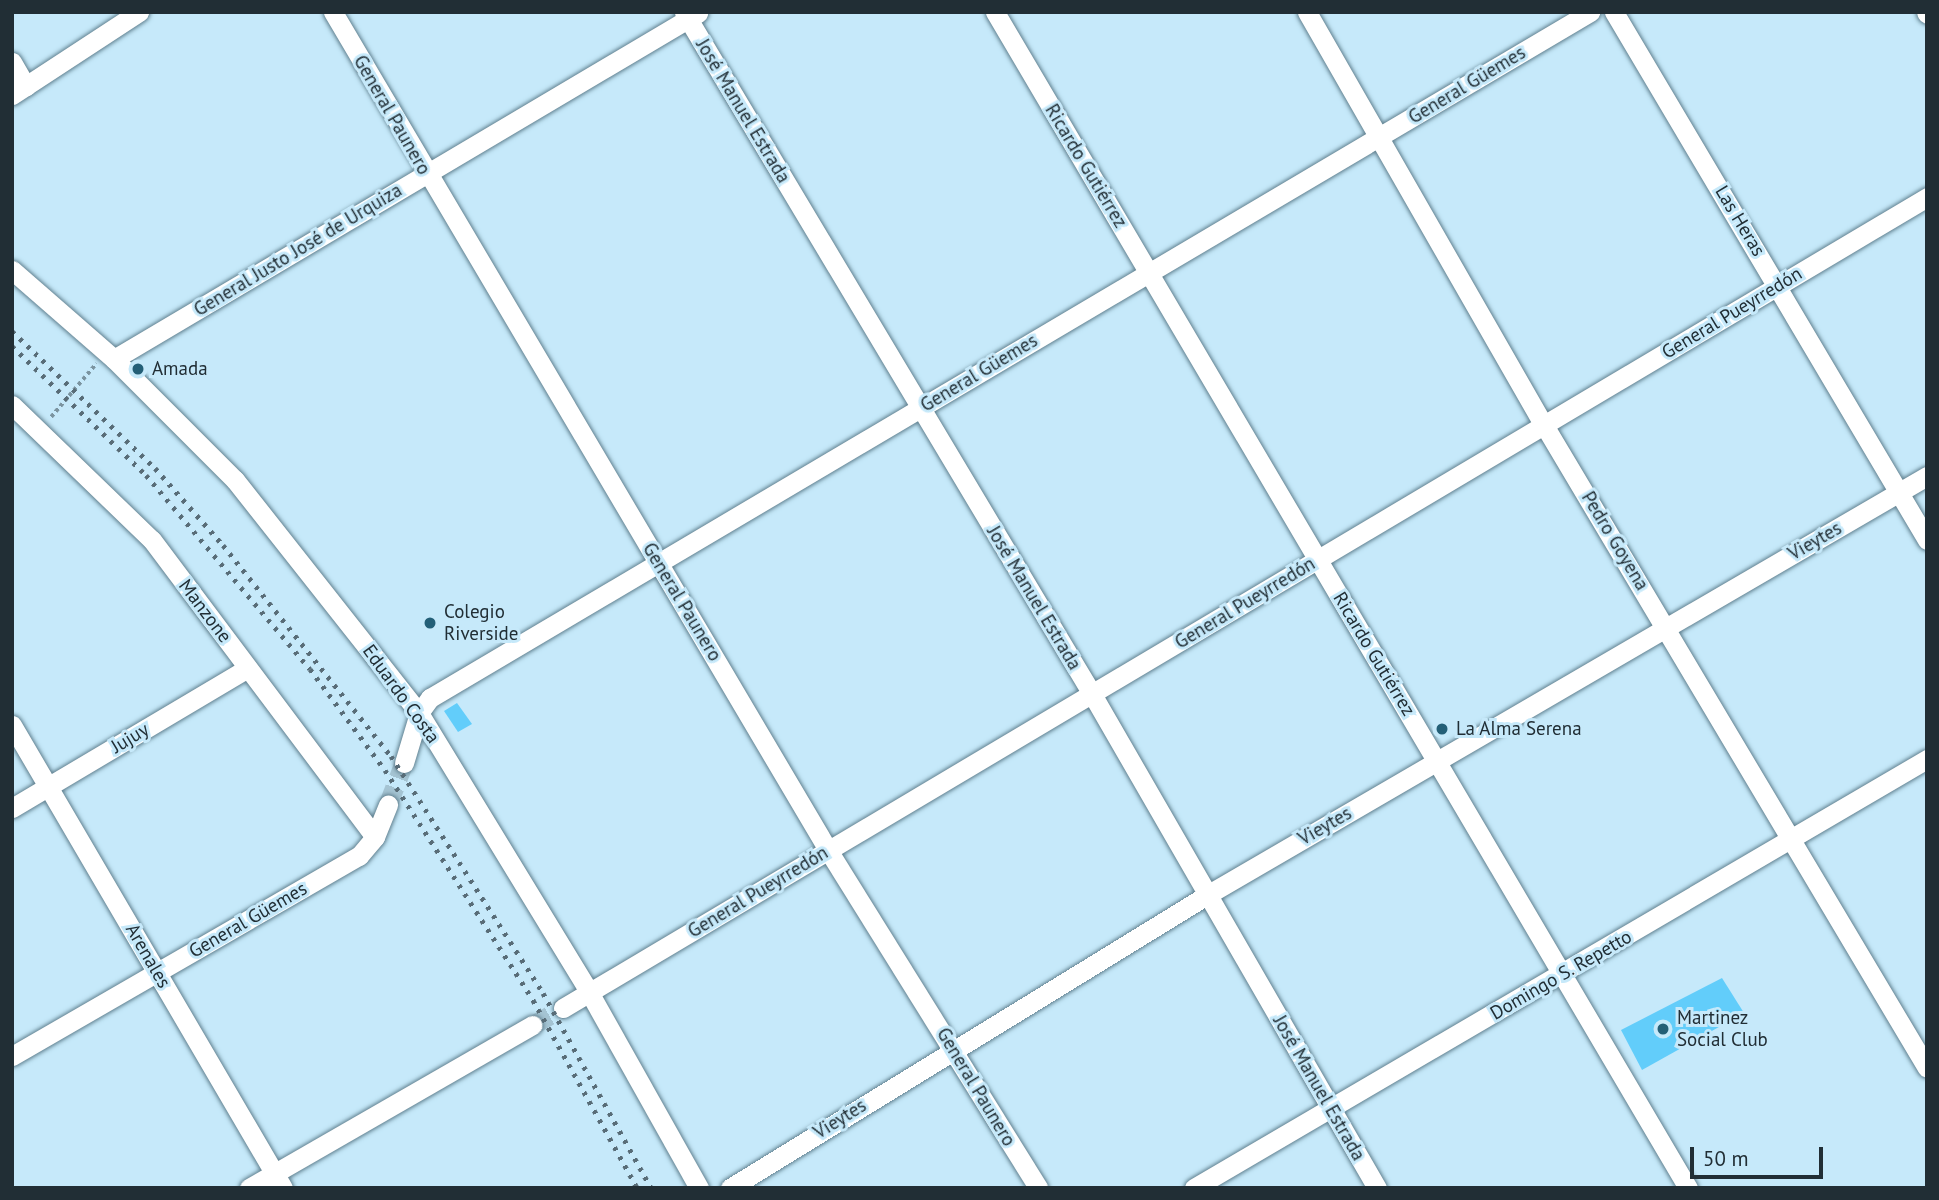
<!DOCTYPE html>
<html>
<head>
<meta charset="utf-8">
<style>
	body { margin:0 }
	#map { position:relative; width:1939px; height:1200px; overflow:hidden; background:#c6e9fa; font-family:"PT Sans",sans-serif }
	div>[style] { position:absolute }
	.building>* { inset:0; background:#62cdfa }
	.street-tunnel>* { height:19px; margin-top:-9.5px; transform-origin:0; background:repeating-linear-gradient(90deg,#a5c4d3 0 19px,transparent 0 29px) }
	.path>* { height:3.5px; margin-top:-1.75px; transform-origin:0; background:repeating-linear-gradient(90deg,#7b94a0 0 3.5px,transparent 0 7px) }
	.roads { filter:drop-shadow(0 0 2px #60808f) drop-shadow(0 0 2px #60808f) }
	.street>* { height:19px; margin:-9.5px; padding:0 9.5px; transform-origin:9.5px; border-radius:9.5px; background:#fff }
	.rail>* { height:5px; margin-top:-2.5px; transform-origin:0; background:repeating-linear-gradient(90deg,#586c77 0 3.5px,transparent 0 10.5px) }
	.dots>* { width:19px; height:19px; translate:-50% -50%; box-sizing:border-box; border:4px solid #c6e9fa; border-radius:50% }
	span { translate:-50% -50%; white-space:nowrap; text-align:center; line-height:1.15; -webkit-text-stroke:6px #c6e9fa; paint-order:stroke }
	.street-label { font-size:19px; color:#212e35 }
	.poi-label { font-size:19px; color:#212e35 }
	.left { translate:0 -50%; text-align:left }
	.frame { position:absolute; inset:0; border:14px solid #212e35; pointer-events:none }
	.scale { position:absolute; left:1690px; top:1147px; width:133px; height:32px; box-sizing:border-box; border:4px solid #212e35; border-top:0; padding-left:9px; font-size:21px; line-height:24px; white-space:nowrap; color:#212e35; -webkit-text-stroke:5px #c6e9fa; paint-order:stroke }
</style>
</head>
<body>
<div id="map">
	<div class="building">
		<div style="clip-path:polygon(457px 703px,472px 724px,458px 732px,444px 711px)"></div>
		<div style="clip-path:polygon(1722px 978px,1744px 1013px,1642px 1070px,1621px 1030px)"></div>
	</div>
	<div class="street-tunnel">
		<div style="left:388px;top:805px;width:45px;rotate:-69.1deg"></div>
		<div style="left:533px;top:1025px;width:34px;rotate:-30deg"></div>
	</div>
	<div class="path">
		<div style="left:51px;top:417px;width:70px;rotate:-49.7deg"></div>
	</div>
	<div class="roads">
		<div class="street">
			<div style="left:333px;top:12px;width:973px;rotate:59.43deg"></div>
			<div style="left:828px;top:850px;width:398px;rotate:58.1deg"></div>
			<div style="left:684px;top:12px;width:795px;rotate:59.11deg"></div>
			<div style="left:1092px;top:694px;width:570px;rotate:60.02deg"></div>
			<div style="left:995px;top:12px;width:1365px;rotate:59.49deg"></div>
			<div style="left:1307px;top:12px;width:476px;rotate:60.2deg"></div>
			<div style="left:1544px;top:425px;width:748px;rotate:59.22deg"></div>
			<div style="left:1614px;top:12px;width:614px;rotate:59.34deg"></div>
			<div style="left:1926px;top:12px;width:2px;rotate:63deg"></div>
			<div style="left:12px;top:62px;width:28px;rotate:60deg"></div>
			<div style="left:12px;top:95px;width:152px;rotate:-33.2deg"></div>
			<div style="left:12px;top:270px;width:135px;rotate:41.1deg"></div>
			<div style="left:114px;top:359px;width:171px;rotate:45deg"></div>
			<div style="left:235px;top:480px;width:297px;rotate:51.7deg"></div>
			<div style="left:419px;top:713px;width:327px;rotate:58.6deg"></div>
			<div style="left:589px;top:992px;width:225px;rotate:60.7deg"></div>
			<div style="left:114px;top:359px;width:679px;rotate:-30.65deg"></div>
			<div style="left:12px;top:405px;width:194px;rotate:44deg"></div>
			<div style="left:152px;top:540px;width:371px;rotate:53.1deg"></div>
			<div style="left:12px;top:725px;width:536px;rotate:59.66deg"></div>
			<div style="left:404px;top:763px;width:52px;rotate:-73.3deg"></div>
			<div style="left:419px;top:713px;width:19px;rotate:-54deg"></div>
			<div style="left:430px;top:698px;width:1348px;rotate:-30.6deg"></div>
			<div style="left:12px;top:808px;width:274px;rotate:-30.7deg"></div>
			<div style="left:563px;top:1008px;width:1587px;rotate:-30.73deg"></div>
			<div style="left:12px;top:1056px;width:401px;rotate:-30deg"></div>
			<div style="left:359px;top:856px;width:25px;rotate:-50deg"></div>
			<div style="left:375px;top:837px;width:35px;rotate:-68deg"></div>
			<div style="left:249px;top:1188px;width:327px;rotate:-29.9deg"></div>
			<div style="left:730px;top:1188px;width:560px;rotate:-31.56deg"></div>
			<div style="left:1207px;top:895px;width:833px;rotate:-30.2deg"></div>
			<div style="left:1194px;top:1188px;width:849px;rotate:-30.34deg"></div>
		</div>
	</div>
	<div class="rail">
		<div style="left:12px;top:331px;width:198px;rotate:43.8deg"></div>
		<div style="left:155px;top:468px;width:103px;rotate:48.6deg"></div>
		<div style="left:223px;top:545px;width:270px;rotate:51.5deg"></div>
		<div style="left:391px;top:756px;width:282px;rotate:57.3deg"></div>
		<div style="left:543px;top:993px;width:223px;rotate:61deg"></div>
		<div style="left:12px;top:346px;width:186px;rotate:43.9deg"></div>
		<div style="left:146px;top:475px;width:254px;rotate:49.8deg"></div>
		<div style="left:310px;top:669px;width:126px;rotate:53.4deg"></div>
		<div style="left:385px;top:770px;width:274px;rotate:57.2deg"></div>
		<div style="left:533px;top:1000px;width:215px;rotate:61deg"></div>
	</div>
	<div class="dots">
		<div style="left:138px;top:369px;background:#235f77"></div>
		<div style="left:430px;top:623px;background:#235f77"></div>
		<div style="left:1442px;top:729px;background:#235f77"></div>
		<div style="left:1663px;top:1029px;background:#235f77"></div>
	</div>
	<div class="street-label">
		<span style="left:1467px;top:85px;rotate:-31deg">General Güemes</span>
		<span style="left:743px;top:111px;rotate:59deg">José Manuel Estrada</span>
		<span style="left:392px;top:115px;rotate:60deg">General Paunero</span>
		<span style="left:1086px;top:166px;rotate:59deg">Ricardo Gutiérrez</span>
		<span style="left:1740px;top:221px;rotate:59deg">Las Heras</span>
		<span style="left:298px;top:250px;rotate:-31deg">General Justo José de Urquiza</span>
		<span style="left:1732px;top:313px;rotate:-31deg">General Pueyrredón</span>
		<span style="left:979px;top:373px;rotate:-31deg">General Güemes</span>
		<span style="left:1615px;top:541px;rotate:59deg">Pedro Goyena</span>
		<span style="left:1815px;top:541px;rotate:-30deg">Vieytes</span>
		<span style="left:1034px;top:598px;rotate:59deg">José Manuel Estrada</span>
		<span style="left:682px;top:602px;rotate:59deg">General Paunero</span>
		<span style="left:1245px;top:603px;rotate:-31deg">General Pueyrredón</span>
		<span style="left:205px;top:611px;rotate:53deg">Manzone</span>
		<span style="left:1374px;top:654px;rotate:59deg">Ricardo Gutiérrez</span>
		<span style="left:401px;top:694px;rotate:54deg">Eduardo Costa</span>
		<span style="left:130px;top:738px;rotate:-31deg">Jujuy</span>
		<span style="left:1325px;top:826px;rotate:-30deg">Vieytes</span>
		<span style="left:758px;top:892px;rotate:-31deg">General Pueyrredón</span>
		<span style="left:248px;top:920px;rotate:-30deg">General Güemes</span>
		<span style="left:148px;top:956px;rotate:60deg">Arenales</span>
		<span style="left:1561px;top:975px;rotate:-30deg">Domingo S. Repetto</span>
		<span style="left:976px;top:1087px;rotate:59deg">General Paunero</span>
		<span style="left:1319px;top:1088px;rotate:60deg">José Manuel Estrada</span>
		<span style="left:840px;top:1119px;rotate:-32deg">Vieytes</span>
	</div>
	<div class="poi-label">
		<span class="left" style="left:152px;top:369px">Amada</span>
		<span class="left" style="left:444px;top:623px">Colegio<br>Riverside</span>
		<span class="left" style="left:1456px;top:729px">La Alma Serena</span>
		<span class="left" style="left:1677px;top:1029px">Martinez<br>Social Club</span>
	</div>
	<div class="frame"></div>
	<div class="scale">50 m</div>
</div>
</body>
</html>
